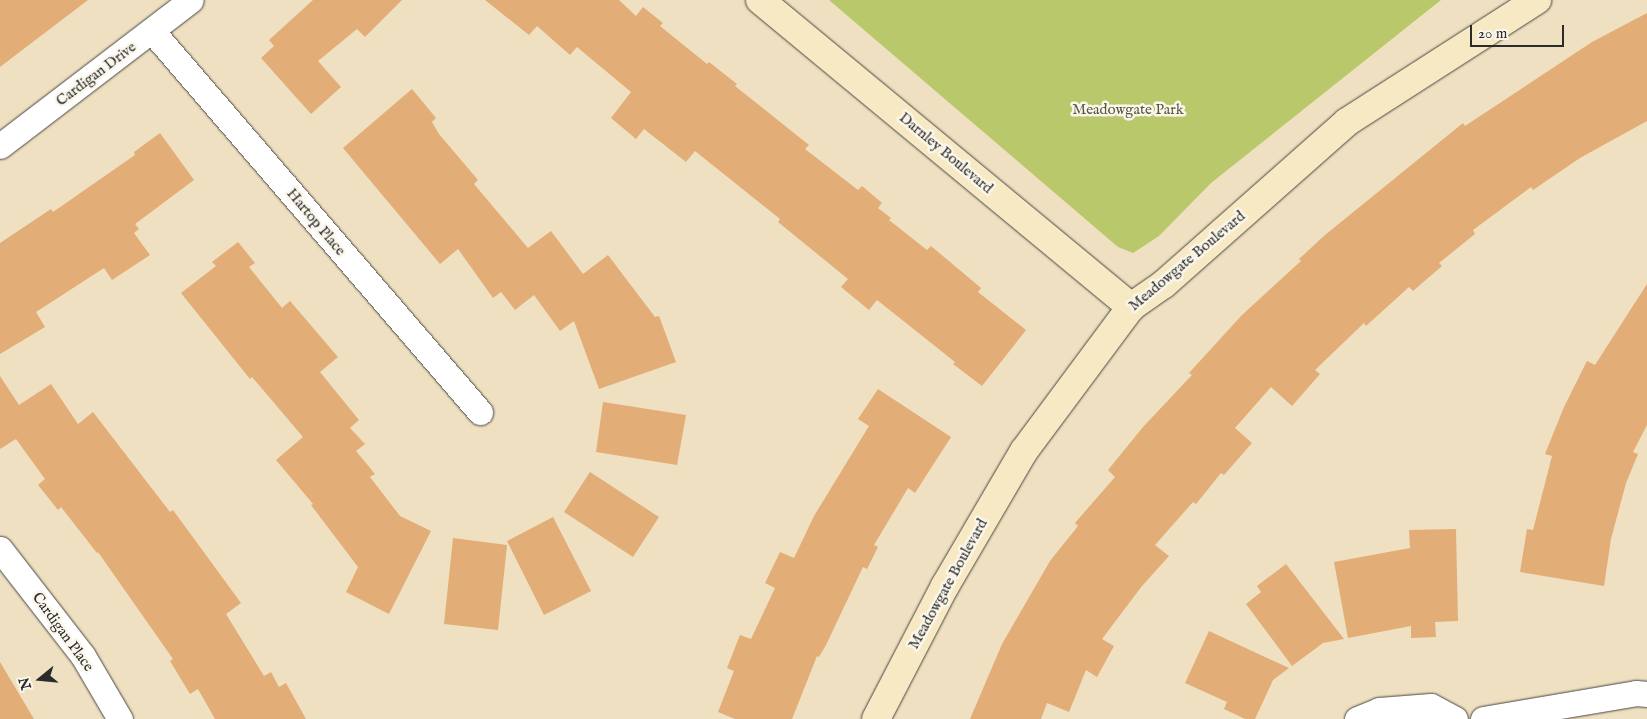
<!DOCTYPE html>
<html>
<head>
<meta charset="utf-8">
<style>
	body { margin:0 }
	#map { position:relative; width:1647px; height:719px; overflow:hidden; background:#efe0c1; font-family:"IM FELL English",serif }
	div>[style] { position:absolute }
	.green>* { inset:0; background:#b8c86b }
	.building>* { inset:0; background:#e2ad77 }
	.roads { filter:drop-shadow(0 0 1px #484642) drop-shadow(0 0 1px #484642) }
	.street>* { height:25px; margin:-12.5px; padding:0 12.5px; transform-origin:12.5px; border-radius:12.5px; background:#fff }
	.secondary>* { height:28px; margin:-14px; padding:0 14px; transform-origin:14px; border-radius:14px; background:#f7e9c3 }
	span { translate:-50% -50%; white-space:nowrap; text-align:center; line-height:1.15; -webkit-text-stroke:5px #fbf7ec; paint-order:stroke }
	.street-label { font-size:15px; color:#2b2b2b }
	.park-label { font-size:15px; color:#555a3e }
	.north { position:absolute; left:15px; top:654px; width:50px; height:50px; -webkit-text-stroke:4px #fbf7ec; paint-order:stroke; rotate:253deg; font-size:14px; font-weight:700; line-height:20px; text-align:center; color:#2b2b2b }
	.north::after { content:''; display:block; margin:auto; width:18px; height:22px; background:#2b2b2b; clip-path:polygon(50% 0,100% 100%,50% 72%,0 100%) }
	.scale { position:absolute; left:1470px; top:25px; width:94px; height:22px; box-sizing:border-box; border:2px solid #2b2b2b; border-top:0; padding-left:6px; font-size:15px; line-height:18px; white-space:nowrap; color:#2b2b2b; -webkit-text-stroke:4px #fbf7ec; paint-order:stroke }
</style>
</head>
<body>
<div id="map">
	<div class="green">
		<div style="clip-path:polygon(829px 0,1441px 0,1211px 183px,1159px 236px,1133px 253px,1118px 247px)"></div>
	</div>
	<div class="building">
		<div style="clip-path:polygon(0 0,88px 0,0 67px)"></div>
		<div style="clip-path:polygon(313px 0,402px 0,365px 37px,357px 29px,318px 61px,341px 87px,311px 114px,261px 58px,274px 46px,269px 40px)"></div>
		<div style="clip-path:polygon(485px 0,619px 0,636px 16px,643px 7px,663px 23px,660px 26px,707px 64px,709px 62px,737px 84px,735px 86px,809px 145px,805px 149px,858px 190px,862px 186px,882px 203px,878px 208px,891px 218px,889px 220px,927px 250px,931px 246px,981px 288px,978px 292px,1026px 330px,982px 386px,953px 364px,955px 362px,877px 300px,869px 310px,841px 287px,848px 279px,778px 222px,780px 219px,695px 151px,686px 162px,644px 129px,636px 139px,611px 118px,631px 92px,577px 47px,570px 55px,537px 26px,529px 35px)"></div>
		<div style="clip-path:polygon(1647px 13px,1647px 121px,1580px 158px,1533px 190px,1531px 187px,1473px 230px,1475px 234px,1439px 263px,1442px 266px,1413px 291px,1409px 287px,1366px 326px,1364px 323px,1315px 370px,1320px 374px,1292px 406px,1271px 387px,1235px 428px,1252px 443px,1224px 475px,1221px 473px,1196px 504px,1193px 502px,1155px 545px,1169px 556px,1142px 586px,1102px 639px,1114px 646px,1097px 677px,1086px 670px,1069px 712px,1047px 703px,1041px 719px,970px 719px,1002px 644px,1050px 561px,1078px 526px,1075px 523px,1115px 477px,1108px 470px,1143px 427px,1192px 375px,1189px 373px,1242px 315px,1301px 261px,1299px 259px,1325px 235px,1463px 123px,1465px 126px,1592px 42px)"></div>
		<div style="clip-path:polygon(412px 89px,436px 118px,432px 122px,439px 134px,478px 180px,474px 184px,528px 248px,551px 231px,583px 274px,608px 255px,655px 317px,659px 316px,676px 362px,599px 389px,574px 321px,560px 331px,534px 295px,515px 310px,501px 292px,493px 298px,458px 249px,440px 264px,343px 148px)"></div>
		<div style="clip-path:polygon(160px 133px,194px 180px,135px 224px,139px 229px,134px 233px,150px 255px,112px 280px,104px 268px,36px 312px,45px 327px,0 354px,0 243px,51px 209px,53px 212px,135px 155px,134px 152px)"></div>
		<div style="clip-path:polygon(238px 242px,255px 263px,249px 267px,282px 308px,290px 301px,338px 357px,320px 372px,359px 420px,350px 428px,365px 444px,356px 451px,375px 474px,370px 477px,400px 516px,431px 531px,389px 614px,346px 592px,358px 567px,311px 505px,313px 504px,276px 460px,303px 437px,252px 377px,250px 379px,181px 293px,216px 266px,212px 262px)"></div>
		<div style="clip-path:polygon(1647px 284px,1647px 425px,1633px 452px,1638px 454px,1626px 483px,1611px 539px,1604px 586px,1520px 572px,1527px 529px,1533px 530px,1552px 456px,1545px 454px,1564px 407px,1587px 361px,1595px 365px)"></div>
		<div style="clip-path:polygon(0 376px,19px 405px,51px 384px,78px 424px,93px 412px,170px 512px,173px 510px,241px 603px,226px 614px,264px 676px,271px 672px,279px 687px,286px 683px,306px 719px,215px 719px,198px 689px,190px 694px,170px 661px,173px 659px,98px 552px,97px 553px,61px 507px,58px 510px,38px 485px,45px 479px,16px 439px,0 449px)"></div>
		<div style="clip-path:polygon(878px 389px,951px 437px,915px 493px,908px 488px,874px 545px,878px 547px,867px 569px,863px 567px,826px 645px,819px 657px,817px 656px,792px 719px,735px 719px,718px 712px,734px 671px,727px 668px,740px 635px,751px 639px,775px 588px,765px 583px,780px 552px,794px 558px,814px 516px,869px 426px,858px 419px)"></div>
		<div style="clip-path:polygon(603px 402px,686px 415px,677px 465px,596px 452px)"></div>
		<div style="clip-path:polygon(590px 472px,659px 517px,633px 557px,564px 512px)"></div>
		<div style="clip-path:polygon(553px 517px,591px 591px,544px 615px,507px 541px)"></div>
		<div style="clip-path:polygon(1456px 529px,1458px 621px,1435px 622px,1436px 637px,1411px 638px,1411px 626px,1348px 638px,1334px 562px,1410px 548px,1409px 530px)"></div>
		<div style="clip-path:polygon(453px 538px,507px 545px,498px 630px,444px 624px)"></div>
		<div style="clip-path:polygon(1286px 564px,1344px 639px,1323px 643px,1292px 666px,1246px 604px,1261px 592px,1257px 586px)"></div>
		<div style="clip-path:polygon(1209px 631px,1289px 668px,1273px 680px,1255px 719px,1245px 719px,1224px 709px,1227px 702px,1185px 683px)"></div>
		<div style="clip-path:polygon(0 662px,34px 719px,0 719px)"></div>
	</div>
	<div class="roads">
		<div class="street">
			<div style="left:152px;top:31px;width:503px;rotate:49.28deg"></div>
			<div style="left:0;top:146px;width:240px;rotate:-37.4deg"></div>
			<div style="left:0;top:549px;width:135px;rotate:52.2deg"></div>
			<div style="left:83px;top:656px;width:73px;rotate:59.6deg"></div>
			<div style="left:1357px;top:719px;width:24px;rotate:-22deg"></div>
			<div style="left:1379px;top:710px;width:52px;rotate:-4.4deg"></div>
			<div style="left:1431px;top:706px;width:27px;rotate:28deg"></div>
			<div style="left:1483px;top:719px;width:155px;rotate:-9.6deg"></div>
			<div style="left:1636px;top:693px;width:11px;rotate:5deg"></div>
		</div>
		<div class="secondary">
			<div style="left:760px;top:0;width:482px;rotate:39.6deg"></div>
			<div style="left:876px;top:719px;width:150px;rotate:-62.6deg"></div>
			<div style="left:945px;top:586px;width:156px;rotate:-59.7deg"></div>
			<div style="left:1024px;top:451px;width:179px;rotate:-53.4deg"></div>
			<div style="left:1131px;top:307px;width:40px;rotate:-34.9deg"></div>
			<div style="left:1164px;top:284px;width:244px;rotate:-41.5deg"></div>
			<div style="left:1347px;top:122px;width:226px;rotate:-32.7deg"></div>
		</div>
	</div>
	<div class="street-label">
		<span style="left:96px;top:74px;rotate:-37deg">Cardigan Drive</span>
		<span style="left:946px;top:153px;rotate:40deg">Darnley Boulevard</span>
		<span style="left:316px;top:222px;rotate:50deg">Hartop Place</span>
		<span style="left:1187px;top:261px;rotate:-40deg">Meadowgate Boulevard</span>
		<span style="left:948px;top:584px;rotate:-61deg">Meadowgate Boulevard</span>
		<span style="left:63px;top:632px;rotate:54deg">Cardigan Place</span>
	</div>
	<div class="park-label">
		<span style="left:1128px;top:110px">Meadowgate Park</span>
	</div>
	<div class="north">N</div>
	<div class="scale">20 m</div>
</div>
</body>
</html>
